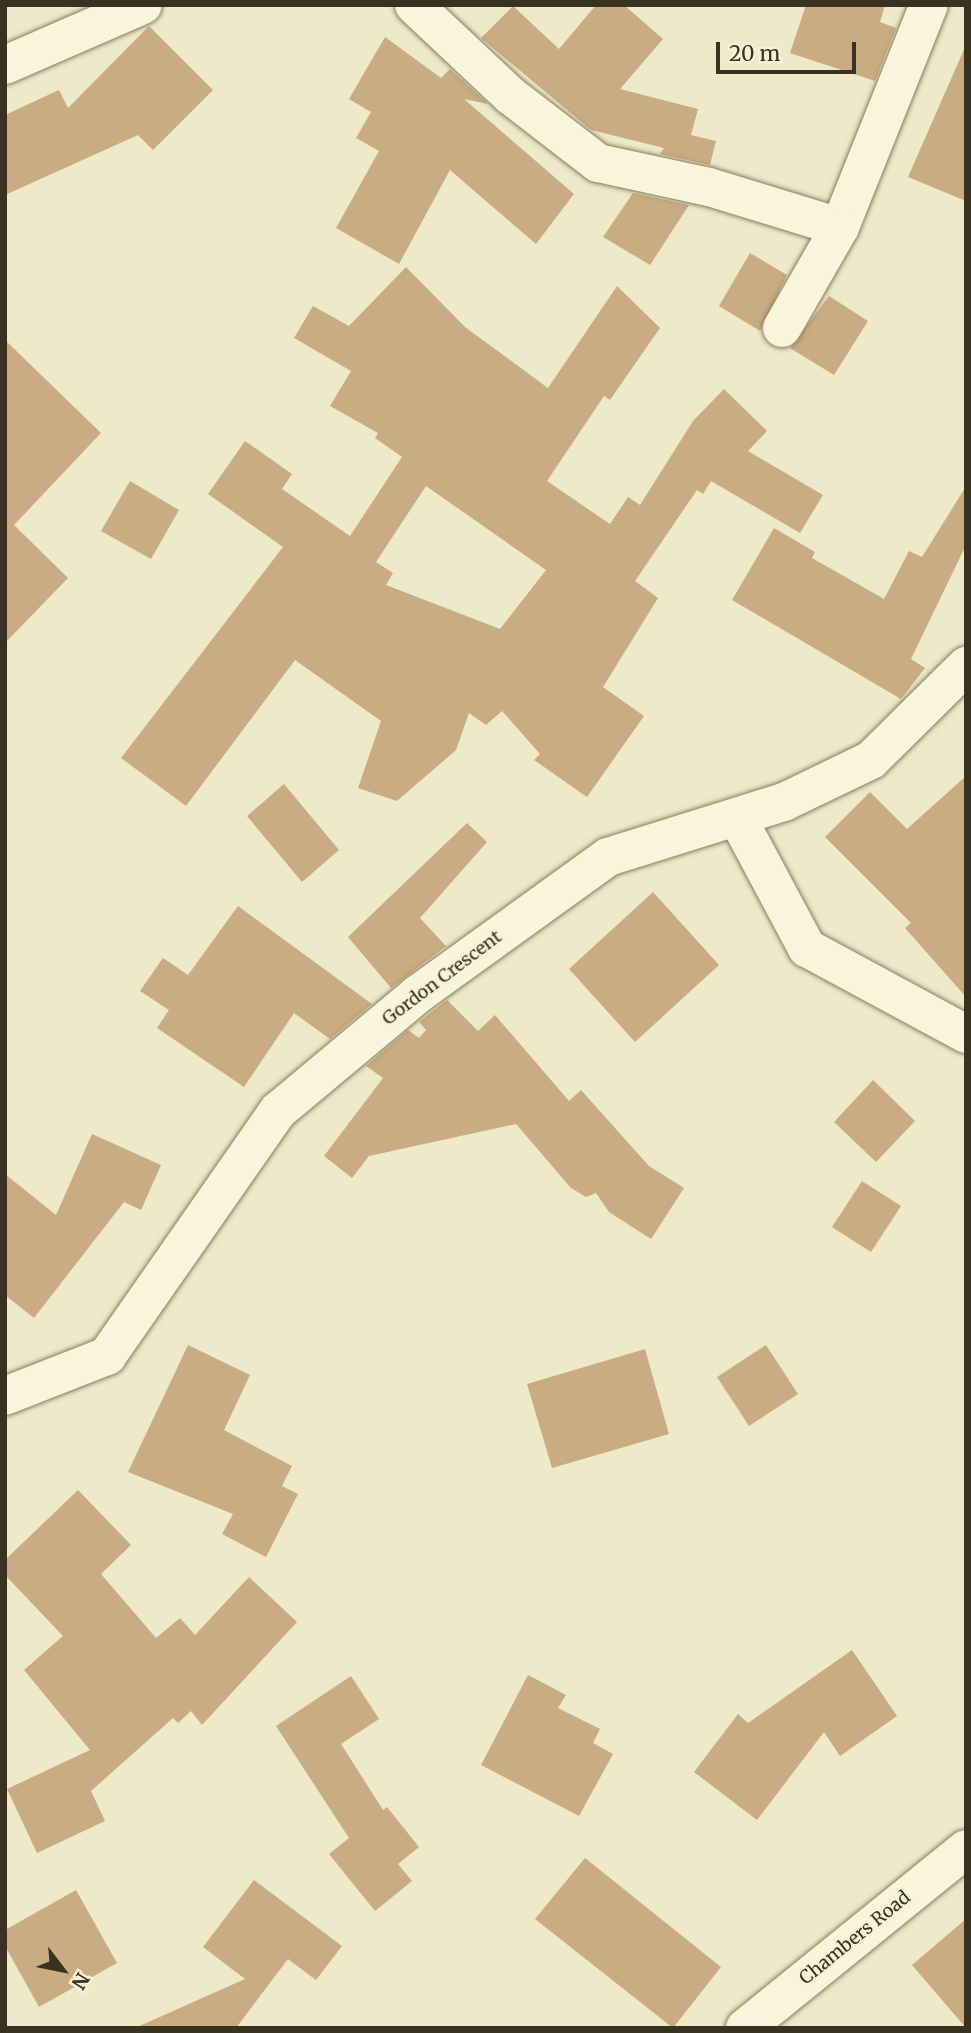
<!DOCTYPE html>
<html>
<head>
<meta charset="utf-8">
<style>
	body { margin:0 }
	#map { position:relative; width:971px; height:2033px; overflow:hidden; background:#ede9c9; font-family:Merriweather,serif }
	div>[style] { position:absolute }
	.building>* { inset:0; background:#c9ac81 }
	.roads { filter:drop-shadow(0 0 2px #897d5e) drop-shadow(0 0 2px #897d5e) }
	.minor>* { height:38px; margin:-19px; padding:0 19px; transform-origin:19px; border-radius:19px; background:#f8f5dc }
	span { translate:-50% -50%; white-space:nowrap; text-align:center; line-height:1.15; -webkit-text-stroke:5px #f5f2d9; paint-order:stroke }
	.street-label { font-size:18px; color:#3a3221 }
	.frame { position:absolute; inset:0; border:7px solid #3a3221; pointer-events:none }
	.north { position:absolute; left:28px; top:1935px; width:70px; height:70px; -webkit-text-stroke:5px #f5f2d9; paint-order:stroke; rotate:122deg; font-size:19px; font-weight:700; line-height:28px; text-align:center; color:#3a3221 }
	.north::after { content:''; display:block; margin:auto; width:24px; height:32px; background:#3a3221; clip-path:polygon(50% 0,100% 100%,50% 72%,0 100%) }
	.scale { position:absolute; left:716px; top:42px; width:140px; height:32px; box-sizing:border-box; border:4px solid #3a3221; border-top:0; padding-left:9px; font-size:21px; line-height:24px; white-space:nowrap; color:#3a3221; -webkit-text-stroke:5px #f5f2d9; paint-order:stroke }
</style>
</head>
<body>
<div id="map">
	<div class="building">
		<div style="clip-path:polygon(596px 5px,624px 5px,663px 39px,620px 89px,698px 109px,691px 135px,716px 141px,710px 165px,660px 154px,664px 148px,591px 130px,481px 38px,513px 6px,559px 49px)"></div>
		<div style="clip-path:polygon(806px 5px,885px 5px,880px 22px,896px 28px,875px 81px,790px 53px)"></div>
		<div style="clip-path:polygon(149px 26px,213px 90px,153px 150px,138px 135px,5px 195px,5px 115px,59px 90px,68px 108px)"></div>
		<div style="clip-path:polygon(385px 37px,441px 78px,450px 69px,488px 104px,464px 99px,574px 194px,536px 244px,450px 170px,399px 264px,336px 228px,379px 151px,356px 138px,371px 112px,349px 99px)"></div>
		<div style="clip-path:polygon(966px 45px,966px 201px,908px 177px)"></div>
		<div style="clip-path:polygon(633px 193px,689px 205px,650px 265px,603px 237px)"></div>
		<div style="clip-path:polygon(750px 253px,787px 275px,760px 331px,719px 306px)"></div>
		<div style="clip-path:polygon(evenodd,406px 267px,465px 327px,548px 388px,617px 286px,660px 328px,610px 400px,604px 396px,547px 481px,610px 524px,628px 497px,640px 505px,693px 421px,724px 389px,767px 431px,748px 451px,823px 495px,800px 533px,711px 481px,703px 494px,697px 490px,635px 581px,658px 598px,603px 687px,644px 716px,587px 797px,534px 760px,540px 754px,502px 711px,486px 725px,469px 713px,456px 750px,397px 801px,358px 788px,381px 721px,295px 660px,186px 806px,121px 758px,283px 547px,208px 494px,245px 441px,292px 474px,282px 489px,350px 536px,402px 457px,375px 438px,378px 433px,330px 406px,351px 371px,294px 338px,313px 306px,349px 326px,406px 267px,426px 486px,546px 570px,500px 629px,386px 585px,393px 573px,376px 562px,426px 486px)"></div>
		<div style="clip-path:polygon(829px 296px,868px 321px,834px 375px,790px 348px)"></div>
		<div style="clip-path:polygon(5px 340px,101px 433px,14px 525px,68px 578px,5px 643px)"></div>
		<div style="clip-path:polygon(130px 481px,179px 510px,151px 559px,101px 531px)"></div>
		<div style="clip-path:polygon(965px 488px,966px 545px,911px 659px,925px 668px,901px 699px,732px 600px,774px 528px,815px 552px,812px 558px,884px 599px,909px 551px,922px 557px)"></div>
		<div style="clip-path:polygon(966px 776px,966px 997px,905px 928px,911px 923px,825px 837px,870px 792px,907px 829px)"></div>
		<div style="clip-path:polygon(284px 784px,339px 850px,302px 882px,247px 816px)"></div>
		<div style="clip-path:polygon(467px 823px,487px 842px,420px 918px,446px 946px,391px 988px,348px 937px)"></div>
		<div style="clip-path:polygon(653px 892px,719px 965px,635px 1042px,569px 969px)"></div>
		<div style="clip-path:polygon(238px 906px,372px 1004px,330px 1039px,294px 1013px,244px 1087px,157px 1028px,169px 1010px,140px 991px,163px 958px,188px 975px)"></div>
		<div style="clip-path:polygon(447px 1000px,478px 1031px,495px 1015px,569px 1101px,581px 1090px,649px 1166px,684px 1188px,651px 1239px,609px 1212px,596px 1193px,586px 1197px,571px 1188px,516px 1124px,369px 1156px,352px 1178px,324px 1156px,383px 1078px,366px 1066px,408px 1030px,419px 1038px,426px 1030px,419px 1022px)"></div>
		<div style="clip-path:polygon(873px 1080px,915px 1121px,876px 1162px,834px 1122px)"></div>
		<div style="clip-path:polygon(92px 1134px,161px 1165px,141px 1210px,124px 1202px,34px 1318px,5px 1295px,5px 1174px,56px 1215px)"></div>
		<div style="clip-path:polygon(862px 1181px,901px 1206px,871px 1252px,832px 1227px)"></div>
		<div style="clip-path:polygon(188px 1345px,250px 1375px,224px 1430px,292px 1466px,282px 1486px,298px 1494px,266px 1557px,222px 1534px,233px 1514px,128px 1472px)"></div>
		<div style="clip-path:polygon(766px 1345px,798px 1394px,749px 1426px,717px 1377px)"></div>
		<div style="clip-path:polygon(645px 1349px,669px 1434px,552px 1468px,527px 1384px)"></div>
		<div style="clip-path:polygon(78px 1490px,131px 1545px,101px 1574px,156px 1638px,180px 1618px,195px 1635px,249px 1577px,297px 1622px,202px 1725px,191px 1711px,178px 1723px,173px 1718px,91px 1791px,105px 1821px,37px 1853px,7px 1789px,90px 1750px,24px 1670px,63px 1636px,5px 1575px,5px 1560px)"></div>
		<div style="clip-path:polygon(852px 1650px,897px 1716px,840px 1756px,824px 1732px,757px 1820px,694px 1772px,738px 1714px,748px 1723px)"></div>
		<div style="clip-path:polygon(528px 1675px,566px 1695px,558px 1708px,600px 1729px,593px 1743px,613px 1754px,579px 1816px,481px 1765px)"></div>
		<div style="clip-path:polygon(351px 1676px,379px 1719px,341px 1744px,383px 1810px,387px 1807px,419px 1847px,398px 1864px,412px 1881px,375px 1911px,329px 1854px,349px 1838px,276px 1726px)"></div>
		<div style="clip-path:polygon(585px 1858px,721px 1967px,673px 2028px,535px 1919px)"></div>
		<div style="clip-path:polygon(254px 1880px,342px 1946px,316px 1980px,288px 1959px,236px 2028px,135px 2028px,245px 1979px,203px 1947px)"></div>
		<div style="clip-path:polygon(76px 1890px,117px 1963px,39px 2007px,5px 1946px,5px 1930px)"></div>
		<div style="clip-path:polygon(966px 1919px,966px 2028px,912px 1965px)"></div>
	</div>
	<div class="roads">
		<div class="minor">
			<div style="left:414px;top:5px;width:133px;rotate:43.2deg"></div>
			<div style="left:511px;top:96px;width:110px;rotate:37.6deg"></div>
			<div style="left:598px;top:163px;width:114px;rotate:12.2deg"></div>
			<div style="left:709px;top:187px;width:137px;rotate:17deg"></div>
			<div style="left:840px;top:227px;width:239px;rotate:-68.2deg"></div>
			<div style="left:5px;top:65px;width:150px;rotate:-23.5deg"></div>
			<div style="left:782px;top:328px;width:116px;rotate:-60.1deg"></div>
			<div style="left:737px;top:817px;width:149px;rotate:61.9deg"></div>
			<div style="left:807px;top:948px;width:181px;rotate:28.4deg"></div>
			<div style="left:5px;top:1396px;width:110px;rotate:-21.4deg"></div>
			<div style="left:107px;top:1356px;width:299px;rotate:-55.1deg"></div>
			<div style="left:278px;top:1111px;width:182px;rotate:-39.9deg"></div>
			<div style="left:418px;top:994px;width:234px;rotate:-35.8deg"></div>
			<div style="left:608px;top:857px;width:184px;rotate:-17.4deg"></div>
			<div style="left:784px;top:802px;width:97px;rotate:-25.8deg"></div>
			<div style="left:871px;top:760px;width:134px;rotate:-44.7deg"></div>
			<div style="left:745px;top:2028px;width:284px;rotate:-39deg"></div>
		</div>
	</div>
	<div class="street-label">
		<span style="left:442px;top:978px;rotate:-37deg">Gordon Crescent</span>
		<span style="left:855px;top:1938px;rotate:-39deg">Chambers Road</span>
	</div>
	<div class="frame"></div>
	<div class="north">N</div>
	<div class="scale">20 m</div>
</div>
</body>
</html>
